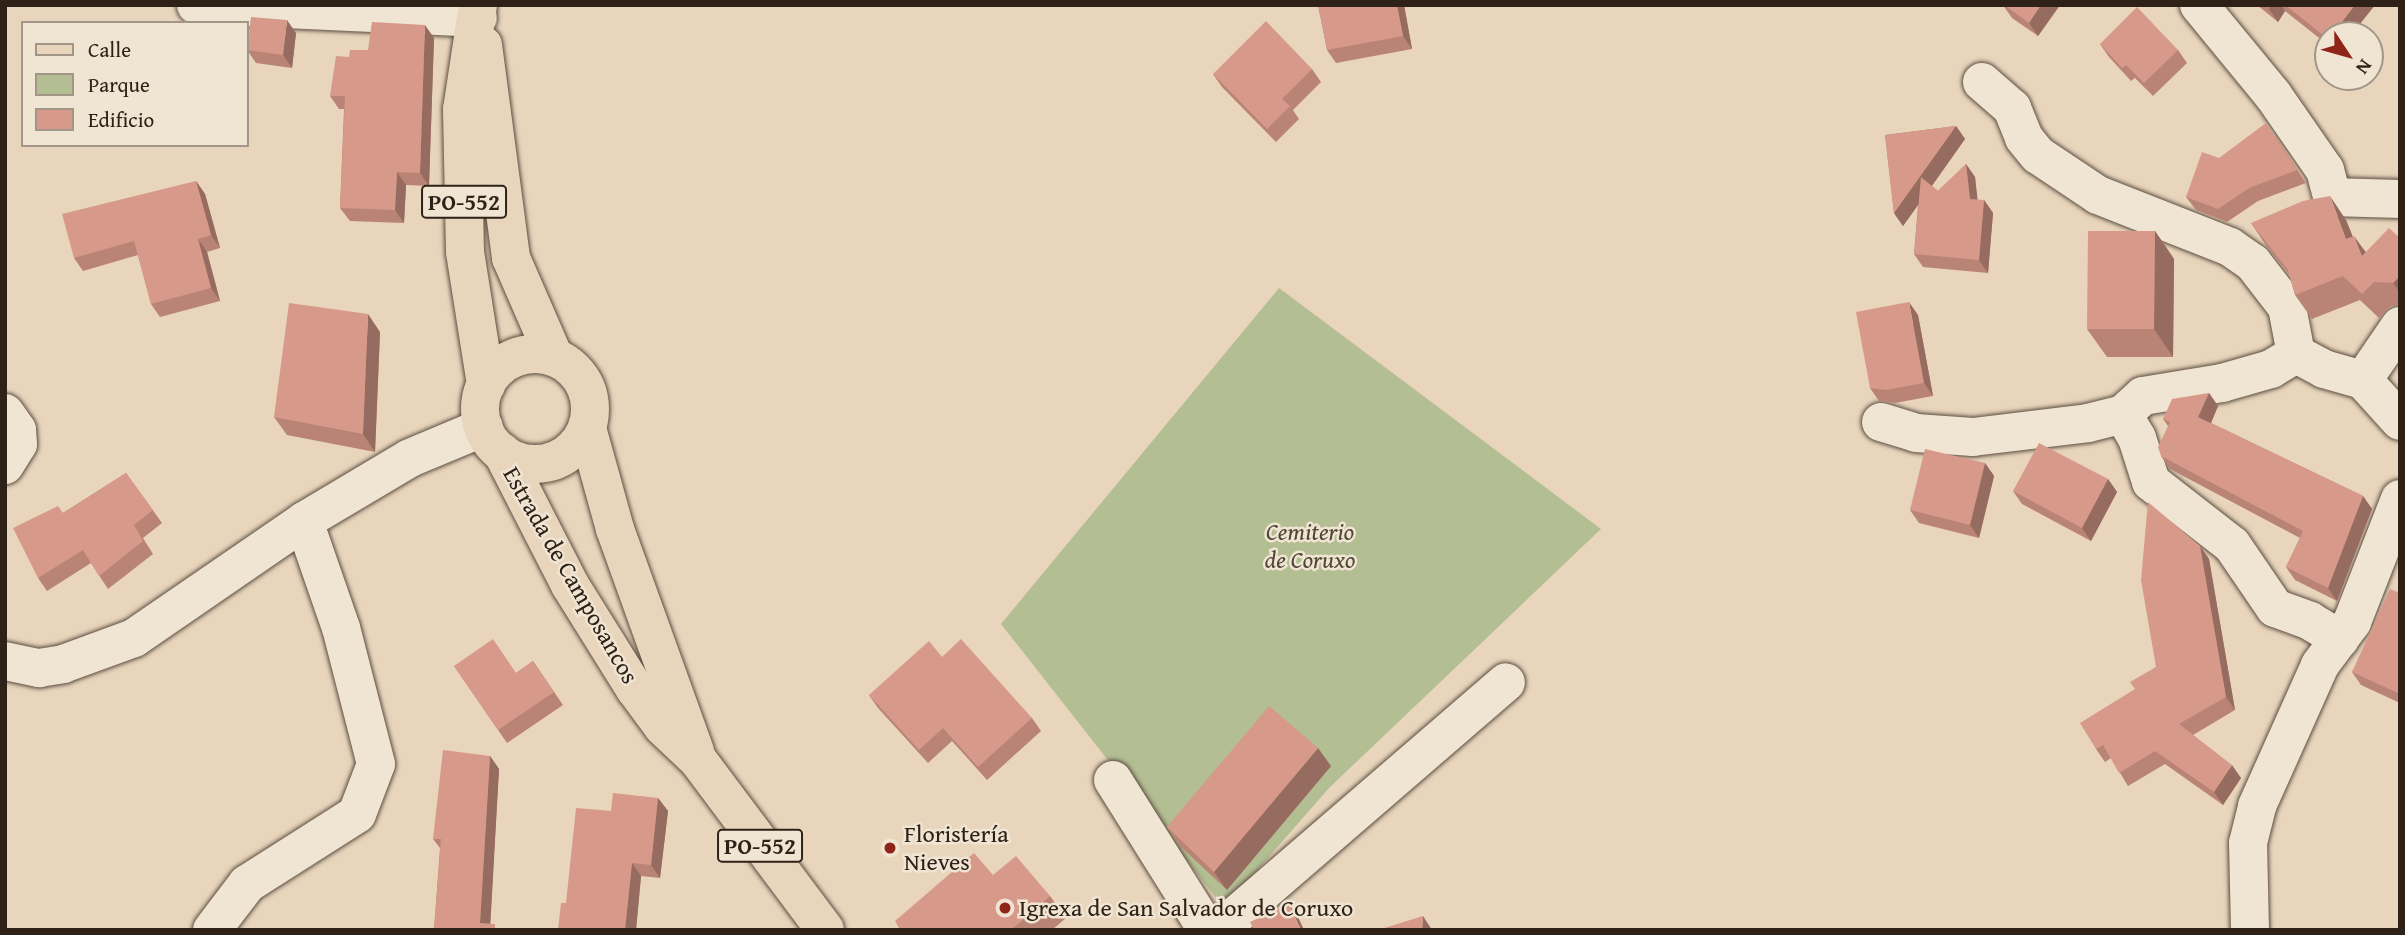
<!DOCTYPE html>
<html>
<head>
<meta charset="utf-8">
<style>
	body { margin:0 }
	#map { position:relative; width:2405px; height:935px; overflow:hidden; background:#e8d5bc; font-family:"Gentium Book Plus",serif }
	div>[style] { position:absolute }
	.green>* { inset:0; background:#b3be92 }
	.roads { filter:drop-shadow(0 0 2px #5c4e40) drop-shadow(0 0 2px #5c4e40) }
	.minor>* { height:38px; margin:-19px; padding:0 19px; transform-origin:19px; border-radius:19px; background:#f0e4d3 }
	.major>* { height:38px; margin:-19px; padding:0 19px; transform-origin:19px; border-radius:19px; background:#e8d5bc }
	.major>.ring { margin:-19px; padding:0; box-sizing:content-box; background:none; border:38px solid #e8d5bc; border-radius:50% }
	.wall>* { inset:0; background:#b98476 }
	.shaded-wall>* { inset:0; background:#966b60 }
	.building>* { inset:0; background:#d79989 }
	.dots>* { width:19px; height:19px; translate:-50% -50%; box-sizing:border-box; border:4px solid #f0e4d3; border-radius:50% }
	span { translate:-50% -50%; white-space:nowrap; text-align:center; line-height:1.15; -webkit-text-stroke:5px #f0e4d3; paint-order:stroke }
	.shield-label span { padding:2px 5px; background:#f0e4d3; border:2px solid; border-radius:5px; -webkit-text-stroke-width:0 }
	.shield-label { font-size:23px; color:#2e2117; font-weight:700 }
	.park-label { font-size:24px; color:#4f4836; font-style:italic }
	.street-label { font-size:24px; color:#2e2117 }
	.poi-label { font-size:24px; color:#2e2117 }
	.left { translate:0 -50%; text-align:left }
	.frame { position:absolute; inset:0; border:7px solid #2e2117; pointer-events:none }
	.legend { position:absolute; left:21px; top:21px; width:228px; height:126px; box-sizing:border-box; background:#f0e4d3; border:2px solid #a29688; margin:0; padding:9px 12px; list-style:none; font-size:21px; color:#2e2117 }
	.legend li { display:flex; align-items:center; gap:14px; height:35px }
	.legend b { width:35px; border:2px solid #a29688 }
	.north { position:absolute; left:2314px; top:21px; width:70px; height:70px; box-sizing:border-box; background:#f0e4d3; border:2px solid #a29688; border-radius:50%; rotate:126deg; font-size:19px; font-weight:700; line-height:28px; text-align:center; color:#2e2117 }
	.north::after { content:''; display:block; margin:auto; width:24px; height:32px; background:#8f2418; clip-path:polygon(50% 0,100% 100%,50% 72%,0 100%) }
</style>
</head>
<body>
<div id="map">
	<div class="green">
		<div style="clip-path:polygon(1279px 288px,1601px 529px,1329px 788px,1224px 908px,1001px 624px)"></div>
	</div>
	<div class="roads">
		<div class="minor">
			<div style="left:196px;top:5px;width:282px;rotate:2.6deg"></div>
			<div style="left:2199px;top:5px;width:117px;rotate:50.6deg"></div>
			<div style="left:2273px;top:95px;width:91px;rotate:55.3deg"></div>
			<div style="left:2325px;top:170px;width:28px;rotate:75deg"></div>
			<div style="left:2332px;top:197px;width:68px;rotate:1.7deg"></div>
			<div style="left:1982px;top:82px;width:40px;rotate:41deg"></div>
			<div style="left:2012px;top:108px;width:32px;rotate:68deg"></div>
			<div style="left:2024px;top:138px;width:22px;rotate:51deg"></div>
			<div style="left:2038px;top:155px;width:72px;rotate:33.7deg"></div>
			<div style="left:2098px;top:195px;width:142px;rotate:21.5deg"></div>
			<div style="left:2230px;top:247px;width:28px;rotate:35deg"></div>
			<div style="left:2253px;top:263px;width:56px;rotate:52.3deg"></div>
			<div style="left:2287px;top:307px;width:48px;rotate:79.2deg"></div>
			<div style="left:2296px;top:354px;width:32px;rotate:28deg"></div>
			<div style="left:2324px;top:369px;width:41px;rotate:15.8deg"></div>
			<div style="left:2400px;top:326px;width:65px;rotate:124.4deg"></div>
			<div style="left:2363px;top:380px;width:55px;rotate:47.9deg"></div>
			<div style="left:5px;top:413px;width:21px;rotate:55deg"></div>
			<div style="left:17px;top:430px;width:14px;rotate:86deg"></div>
			<div style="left:18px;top:444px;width:25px;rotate:122deg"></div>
			<div style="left:2123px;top:414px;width:28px;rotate:60deg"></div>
			<div style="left:2137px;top:438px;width:46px;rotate:72.3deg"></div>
			<div style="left:2151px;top:482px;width:103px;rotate:37.9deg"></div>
			<div style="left:2232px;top:545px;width:76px;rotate:55.7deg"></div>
			<div style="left:2275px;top:608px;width:37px;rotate:20deg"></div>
			<div style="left:2310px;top:621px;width:35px;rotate:31deg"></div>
			<div style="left:1881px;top:422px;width:37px;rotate:17deg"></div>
			<div style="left:1916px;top:433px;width:57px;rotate:4deg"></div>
			<div style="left:1973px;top:437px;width:116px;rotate:-6.9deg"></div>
			<div style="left:2088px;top:423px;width:36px;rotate:-14deg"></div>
			<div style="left:2123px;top:414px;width:27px;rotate:-42deg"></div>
			<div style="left:2143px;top:396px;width:80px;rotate:-9.3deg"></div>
			<div style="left:2222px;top:383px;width:51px;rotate:-15.9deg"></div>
			<div style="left:2271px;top:369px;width:29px;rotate:-31deg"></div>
			<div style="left:5px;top:661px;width:35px;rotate:12deg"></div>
			<div style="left:39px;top:668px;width:24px;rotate:-9deg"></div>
			<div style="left:63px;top:664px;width:76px;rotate:-20.1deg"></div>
			<div style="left:134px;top:638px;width:206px;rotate:-34.5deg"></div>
			<div style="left:304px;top:521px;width:123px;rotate:-30.7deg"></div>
			<div style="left:410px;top:458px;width:80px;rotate:-22.7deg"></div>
			<div style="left:1113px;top:780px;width:177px;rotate:57.9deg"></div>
			<div style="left:212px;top:930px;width:58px;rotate:-52.7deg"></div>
			<div style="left:247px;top:884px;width:130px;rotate:-32.5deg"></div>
			<div style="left:357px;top:814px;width:53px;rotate:-69.2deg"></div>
			<div style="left:376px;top:764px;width:140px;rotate:-104.4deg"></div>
			<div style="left:341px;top:628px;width:113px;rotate:-109.1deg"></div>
			<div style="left:1219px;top:930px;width:379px;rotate:-40.8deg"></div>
			<div style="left:2250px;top:930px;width:87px;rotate:-91.3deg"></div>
			<div style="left:2248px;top:843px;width:38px;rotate:-76deg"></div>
			<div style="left:2257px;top:806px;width:154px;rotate:-65.9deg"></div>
			<div style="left:2320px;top:665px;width:54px;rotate:-53.3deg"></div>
			<div style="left:2352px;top:622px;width:132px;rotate:-68.7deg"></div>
		</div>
		<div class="major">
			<div style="left:478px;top:5px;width:105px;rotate:98.7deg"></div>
			<div style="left:462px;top:109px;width:143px;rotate:88.8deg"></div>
			<div style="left:465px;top:252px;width:135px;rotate:81deg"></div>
			<div style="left:483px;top:45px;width:215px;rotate:82.5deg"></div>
			<div style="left:511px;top:258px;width:108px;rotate:66.5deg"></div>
			<div class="ring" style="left:480px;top:354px;width:72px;height:72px"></div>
			<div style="left:587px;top:428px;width:105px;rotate:74.5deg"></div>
			<div style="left:615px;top:529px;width:236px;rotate:70.2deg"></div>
			<div style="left:502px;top:452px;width:149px;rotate:62.9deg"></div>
			<div style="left:570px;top:585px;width:123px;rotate:58deg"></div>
			<div style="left:635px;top:689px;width:47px;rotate:53.6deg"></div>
			<div style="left:663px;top:727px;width:48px;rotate:43.3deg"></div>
			<div style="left:698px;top:760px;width:212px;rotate:53.2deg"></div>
		</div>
	</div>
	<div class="wall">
		<div style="clip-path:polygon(1318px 5px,1404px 5px,1412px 49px,1336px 63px,1327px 50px)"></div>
		<div style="clip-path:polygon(2003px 5px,2060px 5px,2038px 36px,2012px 18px)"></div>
		<div style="clip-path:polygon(2257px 5px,2375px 5px,2351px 35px,2328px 35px,2328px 45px,2285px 11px,2278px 22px)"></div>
		<div style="clip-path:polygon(296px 33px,292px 68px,256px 63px,247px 50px)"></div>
		<div style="clip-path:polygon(434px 38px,429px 186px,406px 185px,404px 223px,350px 221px,340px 208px,344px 109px,339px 109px,330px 96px,349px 57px,368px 50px)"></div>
		<div style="clip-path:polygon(2100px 44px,2178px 50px,2187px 63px,2153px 96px,2135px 78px,2131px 81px,2109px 57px)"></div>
		<div style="clip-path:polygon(1312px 69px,1321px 82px,1293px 110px,1299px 119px,1276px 142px,1222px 87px,1213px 74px)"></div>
		<div style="clip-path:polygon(1956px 126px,1965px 139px,1932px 186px,1938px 191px,1966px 164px,1975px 177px,1977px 200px,1984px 200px,1993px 213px,1988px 273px,1923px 267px,1914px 254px,1918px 205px,1903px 226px,1894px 213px,1885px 135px)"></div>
		<div style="clip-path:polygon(2275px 136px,2306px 183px,2258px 201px,2227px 222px,2196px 210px,2186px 197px,2219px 158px)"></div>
		<div style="clip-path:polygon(196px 181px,205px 194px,220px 248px,207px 252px,220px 301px,160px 317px,151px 304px,138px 255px,83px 271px,74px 258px)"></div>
		<div style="clip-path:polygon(2346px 220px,2353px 237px,2366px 252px,2400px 238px,2400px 306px,2391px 306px,2379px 318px,2360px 300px,2312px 319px,2295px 295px,2289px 274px,2267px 247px,2251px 223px)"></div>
		<div style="clip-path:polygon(2155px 231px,2174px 259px,2173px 357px,2107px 357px,2087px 329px)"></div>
		<div style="clip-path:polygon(1918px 315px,1933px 396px,1895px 403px,1879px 401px,1870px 388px)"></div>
		<div style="clip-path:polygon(380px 332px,375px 452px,287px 435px,274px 417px)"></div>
		<div style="clip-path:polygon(2209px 393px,2218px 406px,2211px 423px,2363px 496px,2372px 509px,2337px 601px,2295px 580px,2286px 567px,2300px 538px,2170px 469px,2161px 456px,2168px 426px,2163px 419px)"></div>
		<div style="clip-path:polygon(1985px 463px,1994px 476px,1979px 538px,1919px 523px,1910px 510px)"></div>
		<div style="clip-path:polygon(126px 473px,162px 523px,143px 538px,153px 554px,108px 589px,91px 563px,47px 591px,38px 578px,63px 513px)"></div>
		<div style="clip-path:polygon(2108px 479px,2117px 492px,2091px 541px,2022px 504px,2013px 491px)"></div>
		<div style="clip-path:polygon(2200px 546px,2209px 559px,2235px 710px,2193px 735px,2241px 778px,2223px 805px,2165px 764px,2128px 786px,2111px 758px,2105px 762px,2096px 749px,2156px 667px)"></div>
		<div style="clip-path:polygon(2400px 593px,2400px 703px,2361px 685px,2352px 672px)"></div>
		<div style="clip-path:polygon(942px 657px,1032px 718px,1041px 731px,987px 780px,952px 741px,928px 763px,878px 708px,869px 695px)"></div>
		<div style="clip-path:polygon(533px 661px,563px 705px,507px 743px,454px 666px,516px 673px)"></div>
		<div style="clip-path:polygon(490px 756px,499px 769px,490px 924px,434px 930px,440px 848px,433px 839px)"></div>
		<div style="clip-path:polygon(1331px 766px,1227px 890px,1179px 845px,1167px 827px)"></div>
		<div style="clip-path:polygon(658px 798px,668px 811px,660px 878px,641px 876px,636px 930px,558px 930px,611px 811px)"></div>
		<div style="clip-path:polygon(993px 875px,1050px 896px,1066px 918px,1052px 930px,900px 930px)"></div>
	</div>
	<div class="shaded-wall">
		<div style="clip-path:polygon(1397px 5px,1404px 5px,1412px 49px,1403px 36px)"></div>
		<div style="clip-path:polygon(2041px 5px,2060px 5px,2038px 36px,2029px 23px)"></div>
		<div style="clip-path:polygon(2271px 5px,2281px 5px,2285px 11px,2278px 22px,2269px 9px)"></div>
		<div style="clip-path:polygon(2355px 5px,2375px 5px,2351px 35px,2332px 35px)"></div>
		<div style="clip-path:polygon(287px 20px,296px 33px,292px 68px,283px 55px)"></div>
		<div style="clip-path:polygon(425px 25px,434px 38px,429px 186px,420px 173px)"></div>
		<div style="clip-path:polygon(1956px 126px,1965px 139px,1903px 226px,1894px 213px)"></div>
		<div style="clip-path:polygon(1966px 164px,1975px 177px,1979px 212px,1970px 199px)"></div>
		<div style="clip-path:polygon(397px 172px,406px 185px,404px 223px,395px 210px)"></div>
		<div style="clip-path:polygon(196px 181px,205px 194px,220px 248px,211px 235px)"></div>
		<div style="clip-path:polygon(2330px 196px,2346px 220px,2363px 263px,2346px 239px)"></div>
		<div style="clip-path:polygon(1984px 200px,1993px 213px,1988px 273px,1979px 260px)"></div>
		<div style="clip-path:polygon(2155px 231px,2174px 259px,2173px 357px,2154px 329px)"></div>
		<div style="clip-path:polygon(2354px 236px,2371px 260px,2362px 256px)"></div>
		<div style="clip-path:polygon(198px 239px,207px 252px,220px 301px,211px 288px)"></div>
		<div style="clip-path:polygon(2400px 276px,2400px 293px,2393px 283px)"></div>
		<div style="clip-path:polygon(1909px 302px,1918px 315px,1933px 396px,1924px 383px)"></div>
		<div style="clip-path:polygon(368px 314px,380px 332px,375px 452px,363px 434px)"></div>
		<div style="clip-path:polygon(2209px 393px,2218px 406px,2208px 430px,2198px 417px)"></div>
		<div style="clip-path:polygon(1985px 463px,1994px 476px,1979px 538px,1970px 525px)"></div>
		<div style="clip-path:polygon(2108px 479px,2117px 492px,2091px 541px,2082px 528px)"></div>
		<div style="clip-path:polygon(2363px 496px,2372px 509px,2337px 601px,2328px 588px)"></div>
		<div style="clip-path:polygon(2200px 546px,2209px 559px,2235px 710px,2226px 697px)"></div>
		<div style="clip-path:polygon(1318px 748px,1331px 766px,1227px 890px,1214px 872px)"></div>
		<div style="clip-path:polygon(490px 756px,499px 769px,490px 930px,480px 923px)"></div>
		<div style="clip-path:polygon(2232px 765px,2241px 778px,2223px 805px,2214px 792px)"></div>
		<div style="clip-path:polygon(658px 798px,668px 811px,660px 878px,651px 865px)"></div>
		<div style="clip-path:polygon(632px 863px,641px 876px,636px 930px,625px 930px)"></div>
		<div style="clip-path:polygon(1289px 904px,1298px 917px,1304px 930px,1301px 930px)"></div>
		<div style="clip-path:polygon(1423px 916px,1432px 930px,1422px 930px)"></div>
	</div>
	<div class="building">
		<div style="clip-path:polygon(1318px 5px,1397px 5px,1403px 36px,1327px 50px)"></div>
		<div style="clip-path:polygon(2004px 5px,2041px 5px,2029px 23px)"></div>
		<div style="clip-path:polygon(2285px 5px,2355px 5px,2332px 35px,2328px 35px,2328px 39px)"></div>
		<div style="clip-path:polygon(2137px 7px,2178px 50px,2144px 83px,2126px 65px,2122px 68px,2100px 44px)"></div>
		<div style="clip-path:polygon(251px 17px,287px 20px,283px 55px,247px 50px)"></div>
		<div style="clip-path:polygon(1266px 21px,1312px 69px,1282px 99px,1290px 106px,1267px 129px,1213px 74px)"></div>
		<div style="clip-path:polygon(372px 22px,425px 25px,420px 173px,397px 172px,395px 210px,340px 208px,345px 96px,330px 96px,336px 56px,349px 57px,350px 50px,368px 50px)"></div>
		<div style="clip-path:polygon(2266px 123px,2297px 170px,2249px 188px,2218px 209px,2186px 197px,2202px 152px,2219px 158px)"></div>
		<div style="clip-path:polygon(1956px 126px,1894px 213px,1885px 135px)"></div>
		<div style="clip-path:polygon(1966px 164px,1970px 199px,1984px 200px,1979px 260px,1914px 254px,1921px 177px,1938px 191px)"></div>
		<div style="clip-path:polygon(196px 181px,211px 235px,198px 239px,211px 288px,151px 304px,134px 241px,74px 258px,62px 214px)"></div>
		<div style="clip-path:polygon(2330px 196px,2346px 239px,2354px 236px,2362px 256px,2389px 228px,2400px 238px,2400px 276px,2393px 283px,2374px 282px,2362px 294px,2343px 276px,2295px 295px,2288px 270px,2251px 223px,2303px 201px)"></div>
		<div style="clip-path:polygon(2088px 231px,2155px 231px,2154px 329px,2087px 329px)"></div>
		<div style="clip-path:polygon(1909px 302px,1924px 383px,1886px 390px,1870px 388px,1856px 312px)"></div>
		<div style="clip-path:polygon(289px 303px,368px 314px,363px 434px,274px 417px)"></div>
		<div style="clip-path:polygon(2209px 393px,2198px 417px,2363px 496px,2328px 588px,2286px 567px,2303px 531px,2161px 456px,2158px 447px,2170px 422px,2163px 419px,2172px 399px)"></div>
		<div style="clip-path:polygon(2039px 443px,2108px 479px,2082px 528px,2013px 491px)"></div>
		<div style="clip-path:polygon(1925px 449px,1985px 463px,1970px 525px,1910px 510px)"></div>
		<div style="clip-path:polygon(126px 473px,153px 510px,134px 525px,143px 541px,99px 576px,83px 550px,38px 578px,13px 528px,58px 506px,63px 513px)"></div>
		<div style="clip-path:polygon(2148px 502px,2200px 546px,2226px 697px,2179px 724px,2232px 765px,2214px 792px,2155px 751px,2119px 773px,2103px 745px,2096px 749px,2080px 723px,2135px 689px,2130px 682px,2156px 667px,2141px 580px)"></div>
		<div style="clip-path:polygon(2390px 589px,2400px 593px,2400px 694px,2352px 672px)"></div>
		<div style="clip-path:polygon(493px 639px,516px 673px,533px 661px,554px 692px,498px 730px,454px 666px)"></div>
		<div style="clip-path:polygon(961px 639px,1032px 718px,978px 767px,943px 728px,919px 750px,869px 695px,929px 641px,942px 657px)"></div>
		<div style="clip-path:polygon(1269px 706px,1318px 748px,1214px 872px,1167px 827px)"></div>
		<div style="clip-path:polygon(443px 750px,490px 756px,480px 923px,495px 924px,495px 930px,434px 930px,441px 839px,433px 839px)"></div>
		<div style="clip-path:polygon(613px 793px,658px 798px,651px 865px,632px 863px,625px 930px,558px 930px,561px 903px,566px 903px,576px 808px,611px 811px)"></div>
		<div style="clip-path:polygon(974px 853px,993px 875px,1016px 856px,1050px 896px,1011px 930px,900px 930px,895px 921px)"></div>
		<div style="clip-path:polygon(1289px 904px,1301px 930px,1254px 930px,1250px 922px)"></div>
		<div style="clip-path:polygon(1423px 916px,1422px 930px,1378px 930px)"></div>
	</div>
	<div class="dots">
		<div style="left:890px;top:848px;background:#8f2418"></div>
		<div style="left:1005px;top:908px;background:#8f2418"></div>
	</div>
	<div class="shield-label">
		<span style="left:464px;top:202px">PO-552</span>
		<span style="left:760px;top:846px">PO-552</span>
	</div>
	<div class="park-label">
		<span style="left:1310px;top:546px">Cemiterio<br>de Coruxo</span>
	</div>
	<div class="street-label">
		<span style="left:571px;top:575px;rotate:60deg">Estrada de Camposancos</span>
	</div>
	<div class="poi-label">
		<span class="left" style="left:904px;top:848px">Floristería<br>Nieves</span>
		<span class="left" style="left:1019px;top:908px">Igrexa de San Salvador de Coruxo</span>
	</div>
	<div class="frame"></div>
	<ul class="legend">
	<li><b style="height:9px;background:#e8d5bc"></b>Calle</li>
	<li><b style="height:19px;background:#b3be92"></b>Parque</li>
	<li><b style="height:19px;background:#d79989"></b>Edificio</li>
	</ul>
	<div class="north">N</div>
</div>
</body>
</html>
